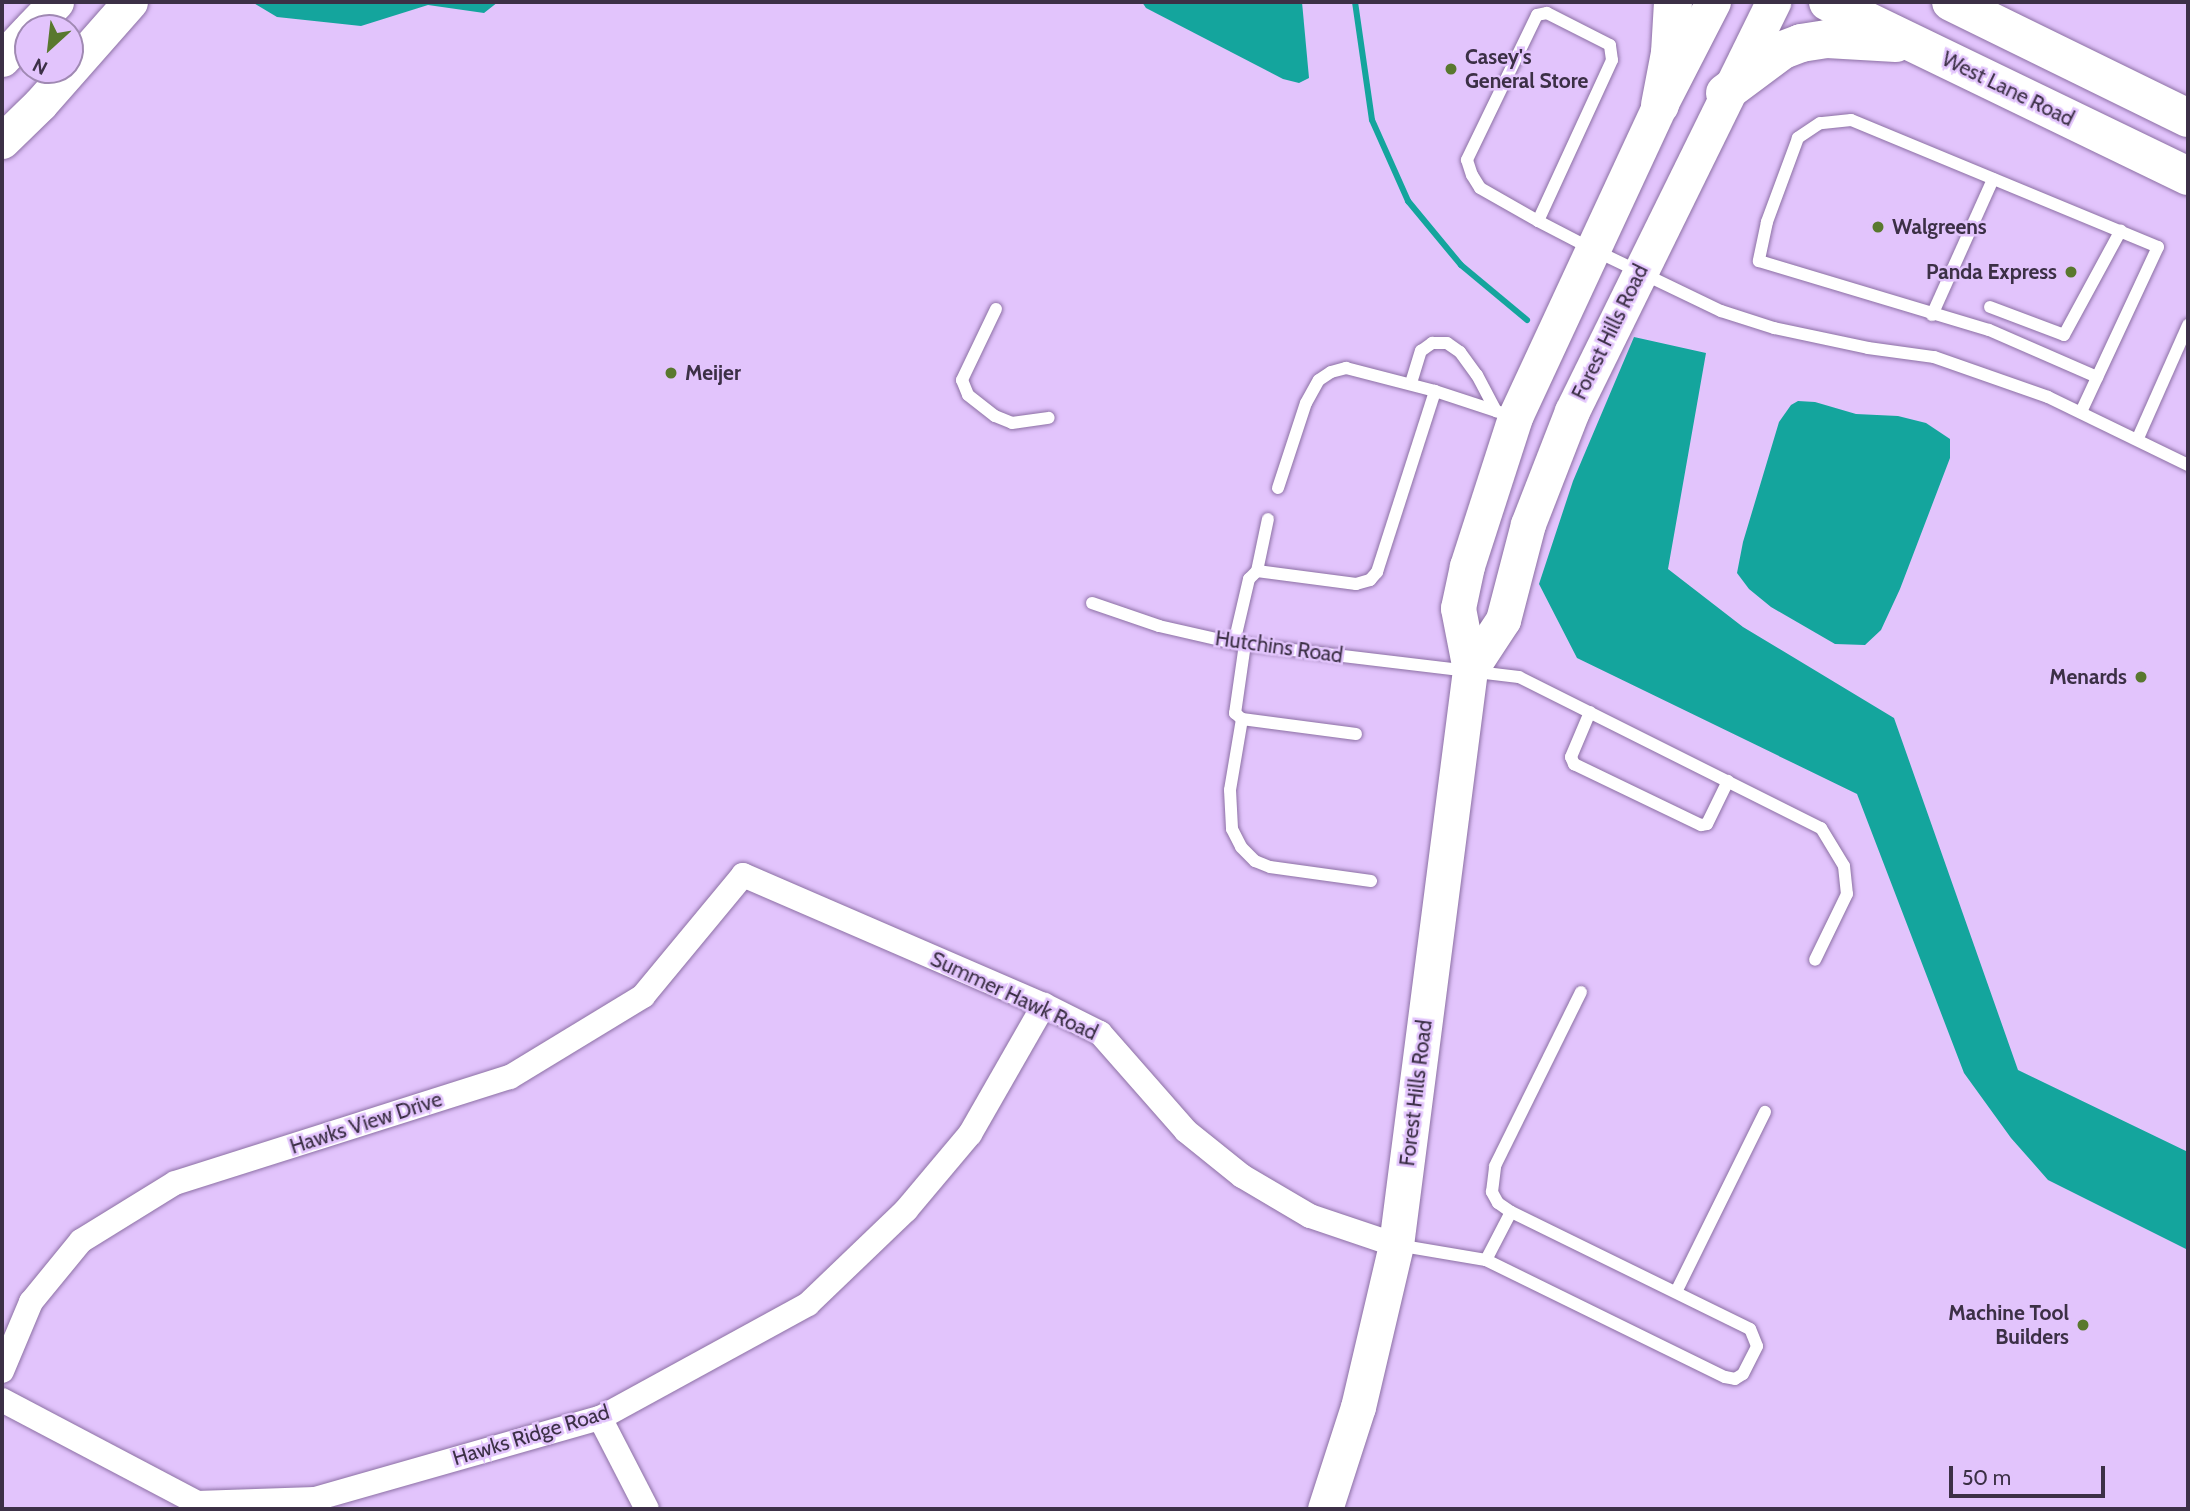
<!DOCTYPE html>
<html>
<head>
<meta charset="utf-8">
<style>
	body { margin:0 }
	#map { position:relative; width:2190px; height:1511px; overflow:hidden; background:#e2c4fc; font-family:Cabin,sans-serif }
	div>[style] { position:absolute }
	.water>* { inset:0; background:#14a59d }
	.stream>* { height:6px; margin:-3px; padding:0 3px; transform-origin:3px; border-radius:3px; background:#14a59d }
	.roads { filter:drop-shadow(0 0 2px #8c70a4) drop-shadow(0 0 2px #8c70a4) }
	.lane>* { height:12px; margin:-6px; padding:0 6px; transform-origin:6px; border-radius:6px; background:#fff }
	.street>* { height:24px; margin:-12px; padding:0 12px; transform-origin:12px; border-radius:12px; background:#fff }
	.secondary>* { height:35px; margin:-17.5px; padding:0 17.5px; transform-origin:17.5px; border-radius:17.5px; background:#fff }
	.primary>* { height:38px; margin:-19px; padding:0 19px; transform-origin:19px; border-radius:19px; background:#fff }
	.dots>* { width:19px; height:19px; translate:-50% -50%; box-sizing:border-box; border:4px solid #e2c4fc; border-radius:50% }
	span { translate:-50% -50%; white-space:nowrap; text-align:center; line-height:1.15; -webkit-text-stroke:5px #e2c4fc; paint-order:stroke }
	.poi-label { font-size:21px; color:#3c3046; font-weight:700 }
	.left { translate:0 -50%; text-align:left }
	.right { translate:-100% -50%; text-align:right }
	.street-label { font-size:21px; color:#3c3046 }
	.frame { position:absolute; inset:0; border:4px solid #3c3046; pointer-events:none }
	.north { position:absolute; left:14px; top:14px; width:70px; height:70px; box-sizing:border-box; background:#e2c4fc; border:2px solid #a089b3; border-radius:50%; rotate:207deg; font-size:19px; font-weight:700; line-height:28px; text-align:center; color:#3c3046 }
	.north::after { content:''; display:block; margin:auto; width:24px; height:32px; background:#59782e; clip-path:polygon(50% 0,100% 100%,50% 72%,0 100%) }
	.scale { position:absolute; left:1949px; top:1466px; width:156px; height:32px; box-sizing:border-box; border:4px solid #3c3046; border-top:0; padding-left:9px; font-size:21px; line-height:24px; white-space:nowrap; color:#3c3046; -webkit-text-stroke:5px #e2c4fc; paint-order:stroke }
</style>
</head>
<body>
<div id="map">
	<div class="water">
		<div style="clip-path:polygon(252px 2px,498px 2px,484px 13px,428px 5px,361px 26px,277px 17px)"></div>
		<div style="clip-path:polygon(1142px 2px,1302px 2px,1309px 78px,1299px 83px,1283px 79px,1146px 8px)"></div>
		<div style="clip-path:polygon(1634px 337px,1706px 353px,1668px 569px,1743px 627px,1894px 718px,2018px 1070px,2188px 1152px,2188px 1250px,2048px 1180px,2011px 1138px,1964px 1073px,1857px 794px,1577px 658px,1539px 584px,1573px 481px)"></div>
		<div style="clip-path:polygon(1798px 401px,1815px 402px,1856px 414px,1898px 416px,1926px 423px,1950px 439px,1950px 458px,1900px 589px,1881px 630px,1865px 645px,1835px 644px,1771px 607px,1749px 589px,1737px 573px,1743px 542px,1779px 422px,1791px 405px)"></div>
	</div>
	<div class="stream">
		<div style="left:1355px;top:2px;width:119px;rotate:81.8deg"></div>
		<div style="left:1372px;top:120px;width:89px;rotate:66deg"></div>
		<div style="left:1408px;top:201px;width:83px;rotate:50.4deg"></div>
		<div style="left:1461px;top:265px;width:86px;rotate:39.8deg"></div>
	</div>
	<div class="roads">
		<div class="lane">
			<div style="left:1538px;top:221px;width:177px;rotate:-65.3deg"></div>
			<div style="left:1612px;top:60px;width:15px;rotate:-98deg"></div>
			<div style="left:1610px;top:45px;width:71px;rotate:-153.1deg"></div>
			<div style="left:1547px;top:13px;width:10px;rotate:169deg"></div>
			<div style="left:1537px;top:15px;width:161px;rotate:115.8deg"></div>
			<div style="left:1467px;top:160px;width:16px;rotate:72deg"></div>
			<div style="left:1472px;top:175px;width:15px;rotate:58deg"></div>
			<div style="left:1480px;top:188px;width:67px;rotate:29.6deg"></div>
			<div style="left:1538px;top:221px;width:63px;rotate:27.4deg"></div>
			<div style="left:1594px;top:250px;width:141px;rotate:25.7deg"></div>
			<div style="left:1721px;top:311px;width:56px;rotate:17.8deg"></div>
			<div style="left:1774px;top:328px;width:96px;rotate:12deg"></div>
			<div style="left:1868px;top:348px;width:67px;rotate:7.8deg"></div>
			<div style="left:1934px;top:357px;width:121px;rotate:19.3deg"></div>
			<div style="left:2048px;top:397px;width:156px;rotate:25.9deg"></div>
			<div style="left:1990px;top:307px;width:79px;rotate:20.7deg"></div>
			<div style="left:2064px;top:335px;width:119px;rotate:-61.5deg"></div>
			<div style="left:996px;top:309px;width:79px;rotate:115.6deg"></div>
			<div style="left:962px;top:380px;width:16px;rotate:68deg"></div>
			<div style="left:968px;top:395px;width:34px;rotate:38deg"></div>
			<div style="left:995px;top:416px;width:18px;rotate:22deg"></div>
			<div style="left:1012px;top:423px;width:37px;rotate:-8deg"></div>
			<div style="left:1932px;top:315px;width:149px;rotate:-65.8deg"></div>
			<div style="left:1411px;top:383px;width:34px;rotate:-73deg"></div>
			<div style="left:1421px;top:351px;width:14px;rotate:-36deg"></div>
			<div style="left:1432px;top:343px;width:15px"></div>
			<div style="left:1447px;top:343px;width:16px;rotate:35deg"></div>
			<div style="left:1460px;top:352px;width:29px;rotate:54deg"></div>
			<div style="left:1477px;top:375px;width:41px;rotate:62.2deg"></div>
			<div style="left:2081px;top:412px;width:182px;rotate:-65deg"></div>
			<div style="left:2158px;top:247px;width:332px;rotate:-157.5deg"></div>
			<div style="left:1851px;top:120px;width:31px;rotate:174deg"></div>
			<div style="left:1820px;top:123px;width:27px;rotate:146deg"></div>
			<div style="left:1798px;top:138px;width:90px;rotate:110.3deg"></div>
			<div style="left:1767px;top:222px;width:40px;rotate:102deg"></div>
			<div style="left:1759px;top:261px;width:240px;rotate:16.7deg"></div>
			<div style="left:1989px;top:330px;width:118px;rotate:23.5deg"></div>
			<div style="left:2138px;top:438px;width:124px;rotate:-66.1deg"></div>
			<div style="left:1278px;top:488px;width:89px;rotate:-71.8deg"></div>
			<div style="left:1306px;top:403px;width:26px;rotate:-61deg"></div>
			<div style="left:1319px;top:380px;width:14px;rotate:-34deg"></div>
			<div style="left:1331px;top:372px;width:16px;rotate:-15deg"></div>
			<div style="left:1346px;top:368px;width:92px;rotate:14.5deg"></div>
			<div style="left:1257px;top:571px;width:53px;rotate:-78.1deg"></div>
			<div style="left:1092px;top:603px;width:71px;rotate:18.9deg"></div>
			<div style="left:1159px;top:626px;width:77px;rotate:12.8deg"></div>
			<div style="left:1234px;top:643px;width:287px;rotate:6.8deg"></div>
			<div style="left:1519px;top:677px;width:338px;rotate:26.6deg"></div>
			<div style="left:1821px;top:828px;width:44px;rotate:58.8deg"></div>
			<div style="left:1844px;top:866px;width:28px;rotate:84deg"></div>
			<div style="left:1847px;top:894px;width:73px;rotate:115.9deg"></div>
			<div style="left:1234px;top:643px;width:66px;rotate:-76.8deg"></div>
			<div style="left:1249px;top:579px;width:11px;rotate:-45deg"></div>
			<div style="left:1257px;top:571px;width:100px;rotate:7.5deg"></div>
			<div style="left:1356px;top:584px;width:15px;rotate:-16deg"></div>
			<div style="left:1370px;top:580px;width:11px;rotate:-49deg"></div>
			<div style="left:1377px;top:572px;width:190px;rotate:-72.2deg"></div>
			<div style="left:1435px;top:391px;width:83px;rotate:18.2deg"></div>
			<div style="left:1245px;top:644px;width:70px;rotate:98.2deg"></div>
			<div style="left:1235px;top:713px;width:9px;rotate:41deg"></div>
			<div style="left:1242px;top:719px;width:115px;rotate:7.5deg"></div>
			<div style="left:1590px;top:712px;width:49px;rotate:112.9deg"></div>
			<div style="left:1571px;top:757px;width:8px;rotate:67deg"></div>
			<div style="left:1574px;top:764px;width:141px;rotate:25.7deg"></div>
			<div style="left:1701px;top:825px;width:6px;rotate:-9deg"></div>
			<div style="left:1707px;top:824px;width:48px;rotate:-64deg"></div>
			<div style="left:1242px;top:719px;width:72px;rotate:99.6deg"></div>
			<div style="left:1230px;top:790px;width:39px;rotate:87deg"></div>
			<div style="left:1232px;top:829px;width:20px;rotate:63deg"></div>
			<div style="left:1241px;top:847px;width:20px;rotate:45deg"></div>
			<div style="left:1255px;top:861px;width:16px;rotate:22deg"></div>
			<div style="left:1270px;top:867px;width:102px;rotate:7.9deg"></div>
			<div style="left:1397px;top:1245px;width:90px;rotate:9.6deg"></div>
			<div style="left:1486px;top:1260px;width:266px;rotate:26.1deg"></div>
			<div style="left:1725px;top:1377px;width:10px;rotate:11deg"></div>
			<div style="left:1735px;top:1379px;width:9px;rotate:-32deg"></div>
			<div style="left:1743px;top:1374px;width:31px;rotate:-63deg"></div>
			<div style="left:1757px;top:1346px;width:18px;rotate:-112deg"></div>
			<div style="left:1750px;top:1329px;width:266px;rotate:-153.9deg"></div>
			<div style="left:1486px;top:1260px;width:54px;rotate:-62.5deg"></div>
			<div style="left:1511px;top:1212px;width:16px;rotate:-145deg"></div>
			<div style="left:1498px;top:1203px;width:13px;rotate:-119deg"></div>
			<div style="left:1492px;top:1192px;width:26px;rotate:-83deg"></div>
			<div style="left:1495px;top:1166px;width:194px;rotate:-63.7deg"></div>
			<div style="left:1676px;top:1292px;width:201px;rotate:-63.7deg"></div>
		</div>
		<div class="street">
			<div style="left:2px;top:1371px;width:75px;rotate:-67.2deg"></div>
			<div style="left:31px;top:1302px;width:79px;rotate:-50.7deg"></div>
			<div style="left:81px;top:1241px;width:110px;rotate:-31.7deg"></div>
			<div style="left:175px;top:1183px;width:351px;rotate:-17.6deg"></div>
			<div style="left:510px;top:1077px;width:156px;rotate:-31.3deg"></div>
			<div style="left:643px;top:996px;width:157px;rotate:-50.4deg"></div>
			<div style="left:743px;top:875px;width:328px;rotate:23.4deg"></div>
			<div style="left:1044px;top:1005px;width:63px;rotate:26.6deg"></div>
			<div style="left:1100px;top:1033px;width:130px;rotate:48.7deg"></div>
			<div style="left:1186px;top:1131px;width:72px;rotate:38.8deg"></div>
			<div style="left:1242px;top:1176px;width:79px;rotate:30.5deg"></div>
			<div style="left:1310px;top:1216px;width:91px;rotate:18.6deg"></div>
			<div style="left:2px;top:1400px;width:221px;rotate:27.8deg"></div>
			<div style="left:197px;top:1503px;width:118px;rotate:-1.9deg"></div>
			<div style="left:315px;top:1499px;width:296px;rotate:-15.9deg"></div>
			<div style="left:600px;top:1418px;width:237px;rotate:-28.7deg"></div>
			<div style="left:808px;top:1304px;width:136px;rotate:-43.8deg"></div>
			<div style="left:906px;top:1210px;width:99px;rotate:-49.9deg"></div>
			<div style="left:970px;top:1134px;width:149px;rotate:-60.2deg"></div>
			<div style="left:600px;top:1418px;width:102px;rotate:62.7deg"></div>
		</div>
		<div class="secondary">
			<div style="left:31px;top:28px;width:36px;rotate:-46deg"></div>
			<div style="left:2px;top:59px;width:38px;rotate:-47deg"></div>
			<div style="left:2px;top:141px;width:53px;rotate:-44.2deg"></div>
			<div style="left:40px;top:104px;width:136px;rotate:-48.6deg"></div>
			<div style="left:1470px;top:670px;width:60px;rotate:-56.6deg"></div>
			<div style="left:1503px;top:620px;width:99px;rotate:-75.4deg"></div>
			<div style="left:1528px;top:524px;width:121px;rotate:-68.7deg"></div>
			<div style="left:1572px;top:411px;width:456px;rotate:-63.8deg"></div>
			<div style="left:1325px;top:1509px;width:107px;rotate:-72.1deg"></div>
			<div style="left:1358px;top:1407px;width:166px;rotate:-76.8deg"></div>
			<div style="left:1396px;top:1245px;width:580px;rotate:-82.67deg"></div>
			<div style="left:1470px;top:670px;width:63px;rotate:-101deg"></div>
			<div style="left:1458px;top:608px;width:43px;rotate:-77.9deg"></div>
			<div style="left:1467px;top:566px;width:157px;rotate:-72.1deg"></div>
			<div style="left:1515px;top:417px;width:344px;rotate:-65.1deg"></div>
			<div style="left:1660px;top:105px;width:116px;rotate:-62.8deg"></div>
		</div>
		<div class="primary">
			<div style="left:1828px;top:2px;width:400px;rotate:25.8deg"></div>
			<div style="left:1951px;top:2px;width:264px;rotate:26.1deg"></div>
			<div style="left:1725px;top:93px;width:72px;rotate:-36.6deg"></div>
			<div style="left:1783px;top:50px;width:19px;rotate:-21deg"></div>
			<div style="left:1801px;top:43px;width:26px;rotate:-9deg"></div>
			<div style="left:1827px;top:39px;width:69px;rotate:3.3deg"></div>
			<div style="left:1660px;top:105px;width:53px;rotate:-79.1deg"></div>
			<div style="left:1670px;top:53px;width:51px;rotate:-86.6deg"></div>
		</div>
	</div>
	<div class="dots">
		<div style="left:1451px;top:69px;background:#59782e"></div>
		<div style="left:1878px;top:227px;background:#59782e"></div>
		<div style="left:2071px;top:272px;background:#59782e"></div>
		<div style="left:671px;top:373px;background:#59782e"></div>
		<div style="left:2141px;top:677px;background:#59782e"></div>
		<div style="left:2083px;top:1325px;background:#59782e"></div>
	</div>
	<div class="poi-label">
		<span class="left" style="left:1465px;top:69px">Casey's<br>General Store</span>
		<span class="left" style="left:1892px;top:227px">Walgreens</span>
		<span class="right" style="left:2057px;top:272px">Panda Express</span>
		<span class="left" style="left:685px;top:373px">Meijer</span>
		<span class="right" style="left:2127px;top:677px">Menards</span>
		<span class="right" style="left:2069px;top:1325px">Machine Tool<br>Builders</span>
	</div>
	<div class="street-label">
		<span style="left:2008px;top:89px;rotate:26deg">West Lane Road</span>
		<span style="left:1610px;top:332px;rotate:-64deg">Forest Hills Road</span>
		<span style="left:1279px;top:647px;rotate:8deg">Hutchins Road</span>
		<span style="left:1014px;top:996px;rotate:25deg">Summer Hawk Road</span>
		<span style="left:1416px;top:1093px;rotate:-83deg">Forest Hills Road</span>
		<span style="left:366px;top:1123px;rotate:-18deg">Hawks View Drive</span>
		<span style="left:531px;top:1435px;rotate:-17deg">Hawks Ridge Road</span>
	</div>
	<div class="frame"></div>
	<div class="north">N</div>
	<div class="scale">50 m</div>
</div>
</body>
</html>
